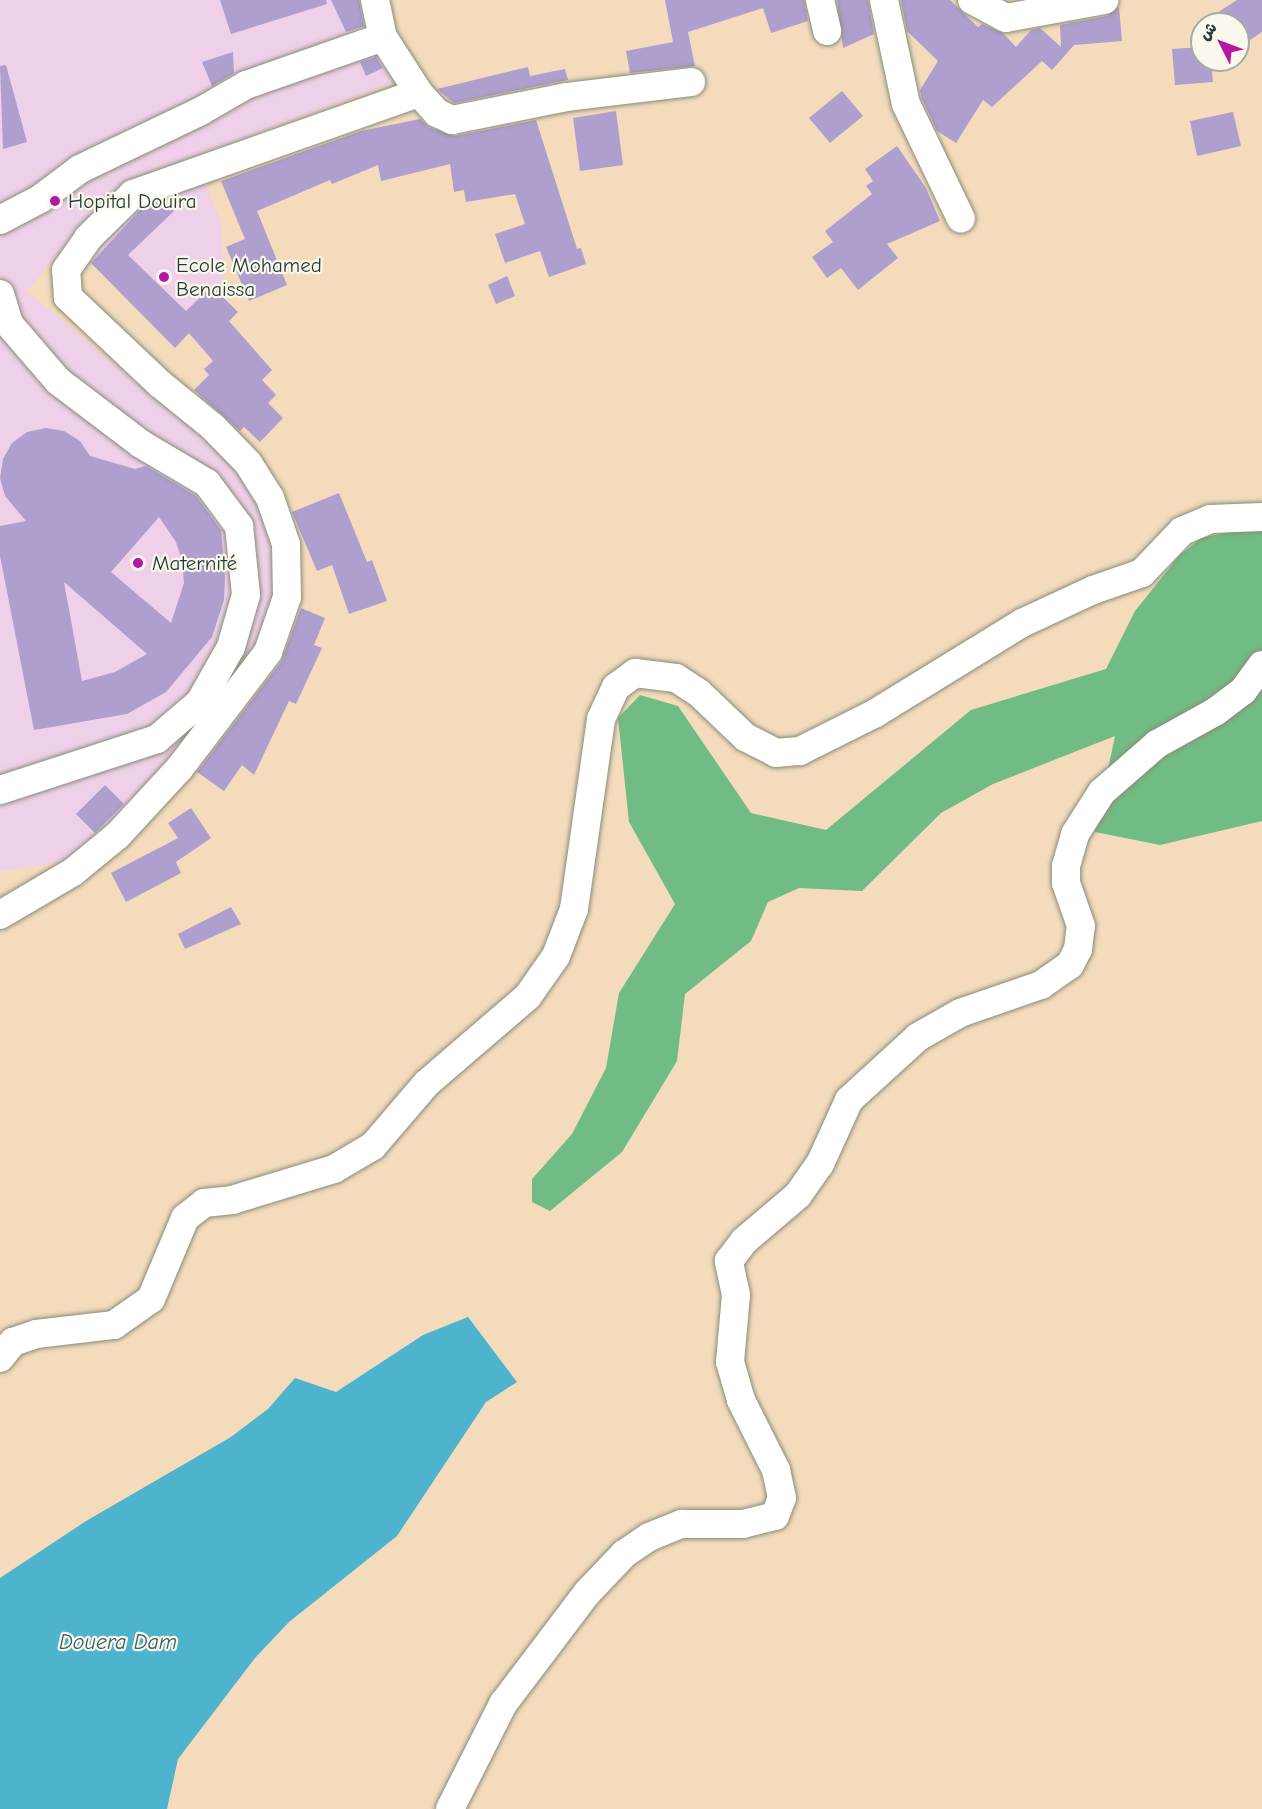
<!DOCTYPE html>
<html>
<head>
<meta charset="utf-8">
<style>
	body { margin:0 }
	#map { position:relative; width:1262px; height:1809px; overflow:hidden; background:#f3dbbc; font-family:"Comic Neue","Playpen Sans Arabic",sans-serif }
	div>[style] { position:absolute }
	.built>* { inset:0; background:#eed0e8 }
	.forest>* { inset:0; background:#71bc84 }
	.water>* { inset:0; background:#4eb3cd }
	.building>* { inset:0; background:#ae9fcf }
	.roads { filter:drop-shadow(0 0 2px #898c78) drop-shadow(0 0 2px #898c78) }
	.minor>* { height:28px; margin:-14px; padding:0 14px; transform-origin:14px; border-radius:14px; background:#fff }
	.dots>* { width:16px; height:16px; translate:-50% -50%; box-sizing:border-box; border:3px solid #fbf7ec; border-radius:50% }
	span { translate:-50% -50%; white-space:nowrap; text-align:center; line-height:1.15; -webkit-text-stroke:4.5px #fbf7ec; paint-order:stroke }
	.poi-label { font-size:21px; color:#1f3d34 }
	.left { translate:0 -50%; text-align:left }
	.water-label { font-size:22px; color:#2d6062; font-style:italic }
	.north { position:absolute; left:1190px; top:12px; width:60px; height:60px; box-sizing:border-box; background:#fbf7ec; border:2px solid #a3ada2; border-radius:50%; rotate:312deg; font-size:16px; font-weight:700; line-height:24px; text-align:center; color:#1f3d34 }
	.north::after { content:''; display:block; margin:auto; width:21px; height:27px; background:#b5179e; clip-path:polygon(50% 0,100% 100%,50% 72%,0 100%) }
</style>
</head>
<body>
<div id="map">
	<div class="built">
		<div style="clip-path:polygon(0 0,372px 0,398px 81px,136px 179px,85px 222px,27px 291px,250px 478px,276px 542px,276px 583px,266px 627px,219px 709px,79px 860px,0 871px)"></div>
		<div style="clip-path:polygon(202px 177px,221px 221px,224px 298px,238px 312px,202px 349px,189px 334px,175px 348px,85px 256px,153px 191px,167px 204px)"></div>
	</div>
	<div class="forest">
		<div style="clip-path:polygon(1262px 525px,1262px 821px,1160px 845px,1095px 832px,1115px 736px,993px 784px,941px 813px,862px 891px,799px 888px,768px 902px,751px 941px,685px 994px,677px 1061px,622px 1152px,550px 1211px,532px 1202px,532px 1179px,572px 1134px,606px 1068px,619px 993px,675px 904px,629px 822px,618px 718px,640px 695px,678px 706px,751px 813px,826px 830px,971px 710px,1106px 669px,1135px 611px,1179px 556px,1201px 538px)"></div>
	</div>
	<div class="water">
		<div style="clip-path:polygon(468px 1317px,517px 1382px,486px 1402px,397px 1536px,289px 1622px,255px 1658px,178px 1759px,167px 1809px,0 1809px,0 1578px,86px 1521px,231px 1437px,268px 1409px,295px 1378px,336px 1392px,423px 1335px)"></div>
	</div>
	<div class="building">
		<div style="clip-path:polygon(220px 0,326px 0,327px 4px,231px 34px)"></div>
		<div style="clip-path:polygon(331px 0,359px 0,364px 26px,346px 32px)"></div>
		<div style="clip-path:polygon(665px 0,804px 0,808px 21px,771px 33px,763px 8px,688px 32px,695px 66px,630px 73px,626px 51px,673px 42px)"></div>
		<div style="clip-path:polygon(837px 0,868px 0,874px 34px,843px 48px)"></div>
		<div style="clip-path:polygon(901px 0,950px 0,978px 27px,982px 24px,1003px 33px,1016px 47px,1031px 30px,1040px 28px,1061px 47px,1060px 25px,1107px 16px,1119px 7px,1122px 41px,1074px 45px,1052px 70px,1042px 61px,992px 107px,983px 100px,956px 143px,937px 131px,922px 99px,920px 90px,938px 61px,907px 31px)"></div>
		<div style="clip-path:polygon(1237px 0,1262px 0,1262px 32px,1238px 48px,1238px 24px,1200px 24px)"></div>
		<div style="clip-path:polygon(1202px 47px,1202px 60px,1211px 60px,1213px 82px,1175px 85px,1172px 49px)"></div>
		<div style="clip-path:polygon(233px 52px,234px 73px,212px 86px,202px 62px)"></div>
		<div style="clip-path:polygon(376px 57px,383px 68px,366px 76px,360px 62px)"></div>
		<div style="clip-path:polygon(6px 65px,27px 142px,3px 149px,0 66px)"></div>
		<div style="clip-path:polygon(528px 67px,530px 76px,565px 69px,568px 80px,454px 103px,437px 89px)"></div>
		<div style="clip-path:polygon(842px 91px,863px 116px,830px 143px,809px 118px)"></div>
		<div style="clip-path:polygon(616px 111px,623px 165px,580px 171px,573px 118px)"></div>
		<div style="clip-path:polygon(1233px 112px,1241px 146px,1197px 156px,1190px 121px)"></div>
		<div style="clip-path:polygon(420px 119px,430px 128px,455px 136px,536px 120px,577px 249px,581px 248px,586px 264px,549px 277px,540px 251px,505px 263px,495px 234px,525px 224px,515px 194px,466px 202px,464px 190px,454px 192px,450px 164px,381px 181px,378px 165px,332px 184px,330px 180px,257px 211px,287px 285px,249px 301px,226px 247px,245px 239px,221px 181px,361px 131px)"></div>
		<div style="clip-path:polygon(897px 146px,926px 188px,940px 221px,887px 244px,898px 258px,858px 290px,841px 268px,827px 278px,812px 257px,833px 242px,825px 231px,872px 194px,866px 186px,873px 181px,865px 169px)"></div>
		<div style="clip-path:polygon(163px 201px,174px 211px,128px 255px,186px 311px,212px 286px,238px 312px,229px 321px,272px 370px,262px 380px,276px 395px,268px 403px,283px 418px,260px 442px,244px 427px,240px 431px,194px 390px,209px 375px,204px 369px,213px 361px,189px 333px,175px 348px,91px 263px,142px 208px)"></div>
		<div style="clip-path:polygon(507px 276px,515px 296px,496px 304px,488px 285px)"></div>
		<div style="clip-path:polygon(evenodd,46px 428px,64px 431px,80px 441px,90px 456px,135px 469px,146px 466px,196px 496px,221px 530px,225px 577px,224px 600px,212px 637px,166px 692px,127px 714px,34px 730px,0 556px,0 526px,26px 521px,5px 496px,0 478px,3px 459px,12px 443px,27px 432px,46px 428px,159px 517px,176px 542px,182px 560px,184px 583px,171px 623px,111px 572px,159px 517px,46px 428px,64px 582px,147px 654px,115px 672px,82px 681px,64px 582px)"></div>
		<div style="clip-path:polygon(339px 493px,367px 562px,372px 560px,387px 601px,349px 614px,332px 565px,317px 571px,292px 512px)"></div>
		<div style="clip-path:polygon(301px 608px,325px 618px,314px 645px,322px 648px,296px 704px,289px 701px,254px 775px,242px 765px,224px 791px,197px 772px,281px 662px)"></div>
		<div style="clip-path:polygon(105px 785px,124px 804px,95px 833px,76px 814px)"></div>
		<div style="clip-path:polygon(191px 808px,211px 838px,176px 862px,181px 873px,126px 902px,111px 873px,178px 838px,168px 823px)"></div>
		<div style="clip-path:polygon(231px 907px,241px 924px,185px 949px,178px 934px)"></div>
	</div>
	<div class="roads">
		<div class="minor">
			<div style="left:375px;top:0;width:38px;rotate:78deg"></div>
			<div style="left:383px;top:37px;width:67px;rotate:57.3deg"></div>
			<div style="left:419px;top:93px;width:27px;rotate:48deg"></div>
			<div style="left:437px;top:113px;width:17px;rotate:25deg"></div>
			<div style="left:452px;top:120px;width:117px;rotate:-11.3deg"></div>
			<div style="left:567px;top:97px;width:125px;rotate:-6.9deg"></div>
			<div style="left:820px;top:0;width:32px;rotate:77deg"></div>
			<div style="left:884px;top:0;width:106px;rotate:78.1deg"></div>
			<div style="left:906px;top:104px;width:127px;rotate:64.4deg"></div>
			<div style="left:972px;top:0;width:38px;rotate:28deg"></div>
			<div style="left:1006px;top:18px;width:100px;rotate:-10.4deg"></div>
			<div style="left:0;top:220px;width:45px;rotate:-27.7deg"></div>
			<div style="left:40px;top:199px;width:50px;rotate:-36.9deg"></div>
			<div style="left:80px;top:169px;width:134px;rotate:-25.6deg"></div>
			<div style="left:201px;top:111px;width:52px;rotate:-30deg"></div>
			<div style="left:246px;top:85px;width:145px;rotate:-19.3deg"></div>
			<div style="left:0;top:294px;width:31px;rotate:73deg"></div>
			<div style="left:9px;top:324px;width:75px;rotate:49.3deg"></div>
			<div style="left:58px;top:381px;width:104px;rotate:37.2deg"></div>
			<div style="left:141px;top:444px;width:77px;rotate:30.6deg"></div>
			<div style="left:207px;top:483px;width:54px;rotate:53.3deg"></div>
			<div style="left:239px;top:526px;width:69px;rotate:84.2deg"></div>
			<div style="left:246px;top:595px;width:54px;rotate:106.1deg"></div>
			<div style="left:231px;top:647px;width:63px;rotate:119.4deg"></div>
			<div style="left:200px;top:702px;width:57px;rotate:139.3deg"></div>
			<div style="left:157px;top:739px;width:165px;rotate:162deg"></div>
			<div style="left:0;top:915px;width:85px;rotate:-30.5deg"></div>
			<div style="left:73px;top:872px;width:58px;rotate:-39.4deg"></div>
			<div style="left:118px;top:835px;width:90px;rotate:-47.3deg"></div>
			<div style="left:179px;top:769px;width:147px;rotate:-52.7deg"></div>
			<div style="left:268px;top:652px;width:58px;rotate:-70.9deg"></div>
			<div style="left:287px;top:597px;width:53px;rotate:-91.1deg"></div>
			<div style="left:286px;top:544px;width:49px;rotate:-109.2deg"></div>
			<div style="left:270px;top:498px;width:41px;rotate:-122.2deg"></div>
			<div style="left:248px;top:463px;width:50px;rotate:-134.2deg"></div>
			<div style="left:213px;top:427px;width:68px;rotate:-140.9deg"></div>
			<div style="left:160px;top:384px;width:127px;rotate:-136.6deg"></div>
			<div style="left:68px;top:297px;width:27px;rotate:-94deg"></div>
			<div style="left:66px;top:270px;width:39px;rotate:-55deg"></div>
			<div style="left:88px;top:238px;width:63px;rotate:-44.4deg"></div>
			<div style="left:133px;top:194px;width:303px;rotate:-19.5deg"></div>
			<div style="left:0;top:1358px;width:21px;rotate:-51deg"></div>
			<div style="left:13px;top:1342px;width:24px;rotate:-19deg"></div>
			<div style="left:36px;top:1334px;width:79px;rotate:-6.6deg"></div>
			<div style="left:114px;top:1325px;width:45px;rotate:-35.1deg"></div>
			<div style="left:151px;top:1299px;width:88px;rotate:-67.2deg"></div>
			<div style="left:185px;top:1218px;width:24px;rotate:-38deg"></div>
			<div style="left:204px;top:1203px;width:28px;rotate:-6deg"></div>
			<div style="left:232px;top:1200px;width:107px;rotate:-16.9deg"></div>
			<div style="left:334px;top:1169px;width:45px;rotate:-30.5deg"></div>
			<div style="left:373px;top:1146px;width:83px;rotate:-49.4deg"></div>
			<div style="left:427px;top:1083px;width:133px;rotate:-40.7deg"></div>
			<div style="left:528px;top:996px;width:49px;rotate:-55deg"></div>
			<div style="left:556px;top:956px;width:50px;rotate:-69deg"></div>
			<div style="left:574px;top:909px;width:192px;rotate:-81.9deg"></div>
			<div style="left:601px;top:719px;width:35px;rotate:-65deg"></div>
			<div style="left:616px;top:687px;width:24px;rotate:-36deg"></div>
			<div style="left:635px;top:673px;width:41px;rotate:7deg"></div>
			<div style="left:676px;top:678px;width:27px;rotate:33deg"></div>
			<div style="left:699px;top:693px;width:64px;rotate:43.7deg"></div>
			<div style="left:745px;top:737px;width:35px;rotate:27deg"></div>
			<div style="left:776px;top:753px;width:24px;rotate:-5deg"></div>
			<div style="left:800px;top:751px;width:83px;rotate:-26.6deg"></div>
			<div style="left:874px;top:714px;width:174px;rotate:-31.6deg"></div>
			<div style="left:1022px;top:623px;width:78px;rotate:-24.9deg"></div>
			<div style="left:1093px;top:590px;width:52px;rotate:-19.1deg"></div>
			<div style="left:1142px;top:573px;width:58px;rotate:-46.4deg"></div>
			<div style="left:1182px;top:531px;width:30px;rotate:-23deg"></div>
			<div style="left:1210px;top:519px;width:52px;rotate:-2.2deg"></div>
			<div style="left:450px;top:1809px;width:118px;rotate:-63.2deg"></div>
			<div style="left:503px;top:1704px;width:139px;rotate:-52.9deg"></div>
			<div style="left:587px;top:1593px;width:54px;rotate:-46.5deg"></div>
			<div style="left:624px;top:1554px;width:30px;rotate:-34deg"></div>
			<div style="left:649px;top:1537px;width:35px;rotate:-22deg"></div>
			<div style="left:682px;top:1524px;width:61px"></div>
			<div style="left:743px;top:1524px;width:33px;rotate:-14deg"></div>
			<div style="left:775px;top:1516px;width:19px;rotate:-69deg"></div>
			<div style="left:782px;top:1498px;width:29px;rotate:-102deg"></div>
			<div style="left:776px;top:1470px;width:78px;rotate:-116.6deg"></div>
			<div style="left:741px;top:1400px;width:40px;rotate:-106deg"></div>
			<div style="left:730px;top:1362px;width:67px;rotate:-84.9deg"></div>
			<div style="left:736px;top:1295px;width:35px;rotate:-102deg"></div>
			<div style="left:729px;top:1261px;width:25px;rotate:-53deg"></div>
			<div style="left:744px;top:1241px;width:71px;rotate:-40.4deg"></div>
			<div style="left:798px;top:1195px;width:38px;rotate:-55deg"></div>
			<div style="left:820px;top:1164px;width:70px;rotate:-65.6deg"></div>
			<div style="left:849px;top:1100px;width:93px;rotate:-42.4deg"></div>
			<div style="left:918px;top:1037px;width:48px;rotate:-29.7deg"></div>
			<div style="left:960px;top:1013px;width:86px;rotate:-19.1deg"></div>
			<div style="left:1041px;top:985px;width:35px;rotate:-35deg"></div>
			<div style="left:1070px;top:965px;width:18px;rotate:-63deg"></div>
			<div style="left:1078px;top:949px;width:23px;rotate:-83deg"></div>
			<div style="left:1081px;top:926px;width:46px;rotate:-109.2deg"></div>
			<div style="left:1066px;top:883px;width:17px;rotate:-90deg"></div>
			<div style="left:1066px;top:866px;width:33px;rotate:-74deg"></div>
			<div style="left:1075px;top:834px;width:50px;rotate:-57.3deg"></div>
			<div style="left:1102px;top:792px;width:73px;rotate:-41.1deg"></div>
			<div style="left:1157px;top:744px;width:66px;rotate:-28.9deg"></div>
			<div style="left:1215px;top:712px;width:35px;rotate:-37deg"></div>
			<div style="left:1243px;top:691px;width:32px;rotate:-54deg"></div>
		</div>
	</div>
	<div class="dots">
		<div style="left:55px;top:201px;background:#b5179e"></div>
		<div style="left:164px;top:277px;background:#b5179e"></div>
		<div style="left:138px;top:563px;background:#b5179e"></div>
	</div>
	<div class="poi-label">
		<span class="left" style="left:68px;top:201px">Hopital Douira</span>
		<span class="left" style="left:176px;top:277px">Ecole Mohamed<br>Benaissa</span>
		<span class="left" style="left:152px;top:563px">Maternité</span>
	</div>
	<div class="water-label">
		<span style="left:118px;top:1643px">Douera Dam</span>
	</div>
	<div class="north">ش</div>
</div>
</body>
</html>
